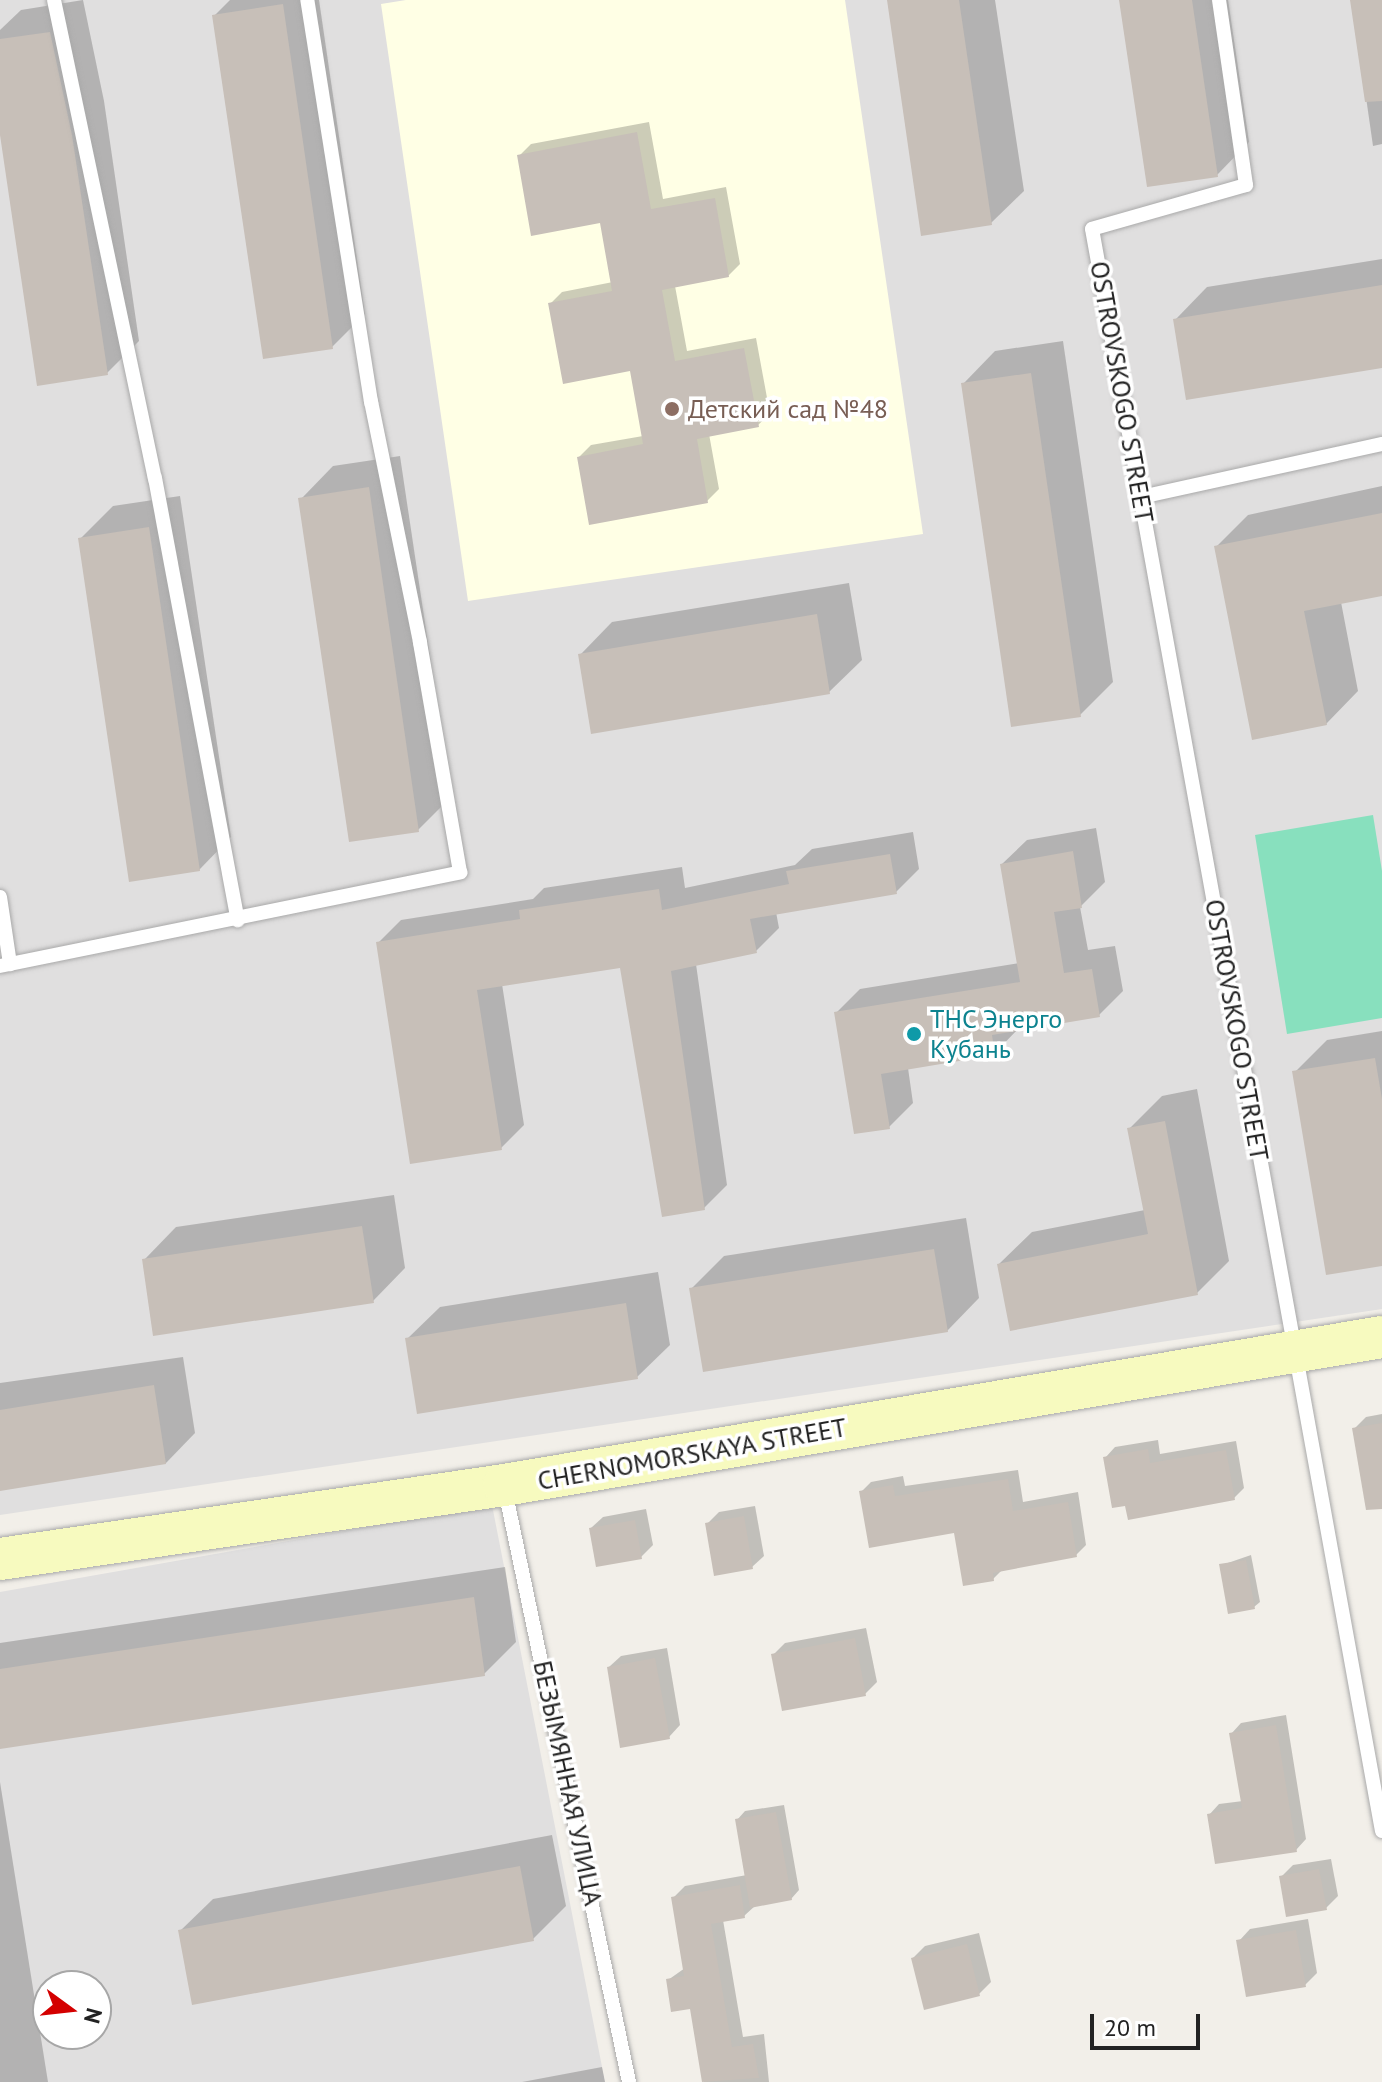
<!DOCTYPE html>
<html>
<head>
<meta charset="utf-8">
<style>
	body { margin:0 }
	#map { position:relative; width:1382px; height:2082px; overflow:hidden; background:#f2efe9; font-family:"PT Sans",sans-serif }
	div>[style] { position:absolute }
	.residential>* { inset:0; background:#e0dfdf }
	.education>* { inset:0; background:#ffffe5 }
	.pitch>* { inset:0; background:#88e0be }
	.shadow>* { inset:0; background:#0003 }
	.building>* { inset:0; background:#c7bfb8 }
	.roads { filter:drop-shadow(0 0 2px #a9a9a9) drop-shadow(0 0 2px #a9a9a9) }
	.service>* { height:14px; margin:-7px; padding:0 7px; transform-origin:7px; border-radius:7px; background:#fff }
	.secondary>* { height:42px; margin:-21px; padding:0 21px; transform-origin:21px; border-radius:21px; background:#f7fabf }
	.dots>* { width:22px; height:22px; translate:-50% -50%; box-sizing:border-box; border:4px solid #fff; border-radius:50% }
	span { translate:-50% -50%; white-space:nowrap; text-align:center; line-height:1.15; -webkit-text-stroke:7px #fff; paint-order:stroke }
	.street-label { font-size:26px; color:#222 }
	.education-label { font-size:26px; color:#785e54 }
	.left { translate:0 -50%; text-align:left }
	.culture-label { font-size:26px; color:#0d838f }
	.north { position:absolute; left:32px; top:1970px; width:80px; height:80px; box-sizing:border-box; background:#fff; border:2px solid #a7a7a7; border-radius:50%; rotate:105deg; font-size:22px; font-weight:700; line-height:32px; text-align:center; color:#222 }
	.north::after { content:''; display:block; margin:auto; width:28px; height:36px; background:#d40000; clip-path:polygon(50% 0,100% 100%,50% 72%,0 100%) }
	.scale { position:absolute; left:1090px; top:2014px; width:110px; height:36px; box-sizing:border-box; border:4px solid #222; border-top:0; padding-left:10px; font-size:24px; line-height:28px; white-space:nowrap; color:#222; -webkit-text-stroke:6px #fff; paint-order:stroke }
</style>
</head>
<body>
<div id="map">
	<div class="residential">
		<div style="clip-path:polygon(0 0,1382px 0,1382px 1309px,0 1515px)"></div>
		<div style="clip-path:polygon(evenodd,492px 1505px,605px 2082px,0 2082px,0 1592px,492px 1505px,48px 1986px,96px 1986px,96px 2034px,48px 2034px,48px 1986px)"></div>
	</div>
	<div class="education">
		<div style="clip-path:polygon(406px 0,845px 0,923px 534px,468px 601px,381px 4px)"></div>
	</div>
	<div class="pitch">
		<div style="clip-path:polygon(1373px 815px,1382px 871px,1382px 1018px,1287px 1034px,1255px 835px)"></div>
	</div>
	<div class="shadow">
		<div style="clip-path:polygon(83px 0,104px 101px,139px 341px,107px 373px,0 121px,0 30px,21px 10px)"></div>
		<div style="clip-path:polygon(230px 0,319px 0,365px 314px,332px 347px,214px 16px)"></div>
		<div style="clip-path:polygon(889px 0,995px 0,1024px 191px,991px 223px)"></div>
		<div style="clip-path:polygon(1122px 0,1228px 0,1249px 142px,1217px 175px)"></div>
		<div style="clip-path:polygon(1352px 0,1382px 0,1382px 144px,1373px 146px)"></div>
		<div style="clip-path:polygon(649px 122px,663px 199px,726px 187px,740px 264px,728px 276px,675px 286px,687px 351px,756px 338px,770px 414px,758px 425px,709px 434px,719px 489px,707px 501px,579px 457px,591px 445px,643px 436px,631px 369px,550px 304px,562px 292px,613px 282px,602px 221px,519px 156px,531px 144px)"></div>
		<div style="clip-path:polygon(1382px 259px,1382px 366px,1175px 320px,1207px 287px)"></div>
		<div style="clip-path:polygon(1063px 341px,1113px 682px,1080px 715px,963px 384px,995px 351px)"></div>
		<div style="clip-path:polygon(400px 456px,451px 797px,418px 830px,301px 499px,333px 466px)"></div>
		<div style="clip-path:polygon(1382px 486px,1382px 594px,1341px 602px,1358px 691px,1326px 724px,1216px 547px,1248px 515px)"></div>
		<div style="clip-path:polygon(180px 496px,231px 837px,199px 870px,81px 538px,113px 506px)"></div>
		<div style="clip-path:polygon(849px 583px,862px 660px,829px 692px,580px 655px,612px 622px)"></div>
		<div style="clip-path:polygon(1096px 828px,1105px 882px,1080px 907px,1088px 950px,1115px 946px,1123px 991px,1099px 1015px,1019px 1028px,994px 1054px,908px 1068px,913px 1103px,889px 1127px,836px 1013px,860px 989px,1019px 963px,1002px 864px,1027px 840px)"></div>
		<div style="clip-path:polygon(913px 832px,919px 869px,896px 892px,776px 912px,779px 928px,756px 951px,696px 964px,727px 1185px,704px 1208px,622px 966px,502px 984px,524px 1125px,501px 1148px,378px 943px,401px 920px,533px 899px,544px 888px,682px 867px,685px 888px,795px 865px,812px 849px)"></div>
		<div style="clip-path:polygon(1382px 1031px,1382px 1264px,1295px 1072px,1327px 1040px)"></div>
		<div style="clip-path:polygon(1197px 1089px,1229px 1261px,1197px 1293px,999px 1264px,1032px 1232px,1145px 1210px,1129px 1129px,1162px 1096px)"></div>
		<div style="clip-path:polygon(394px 1195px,405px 1268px,373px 1301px,144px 1260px,176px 1227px)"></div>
		<div style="clip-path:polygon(966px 1218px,979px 1298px,947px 1331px,691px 1289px,724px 1256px)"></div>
		<div style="clip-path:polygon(658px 1272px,670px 1345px,637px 1377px,407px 1339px,440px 1307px)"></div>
		<div style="clip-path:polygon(183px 1357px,195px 1433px,166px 1463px,0 1489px,0 1383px)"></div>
		<div style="clip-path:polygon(1382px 1414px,1382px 1501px,1354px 1429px,1366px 1417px)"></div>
		<div style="clip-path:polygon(1158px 1440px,1160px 1454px,1236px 1441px,1244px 1488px,1234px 1498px,1127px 1504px,1105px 1458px,1115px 1447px)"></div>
		<div style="clip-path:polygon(1018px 1470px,1023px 1502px,1078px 1492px,1086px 1545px,1076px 1555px,1003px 1569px,993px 1579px,956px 1530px,861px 1492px,871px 1482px,903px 1476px,905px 1486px)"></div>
		<div style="clip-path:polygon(755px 1506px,764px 1556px,752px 1567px,707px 1524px,719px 1512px)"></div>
		<div style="clip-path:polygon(646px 1509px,653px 1545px,641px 1557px,591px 1528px,603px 1517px)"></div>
		<div style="clip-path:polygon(1251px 1555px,1260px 1602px,1254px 1607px,1222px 1565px)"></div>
		<div style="clip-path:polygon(505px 1567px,516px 1642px,484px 1674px,0 1747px,0 1643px)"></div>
		<div style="clip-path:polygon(866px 1628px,877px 1682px,865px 1694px,773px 1655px,785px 1643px)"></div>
		<div style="clip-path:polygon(667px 1648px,680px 1725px,669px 1737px,609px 1667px,621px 1656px)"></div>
		<div style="clip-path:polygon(1286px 1715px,1306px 1839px,1296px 1850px,1209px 1815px,1219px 1804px,1243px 1801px,1231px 1734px,1241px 1723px)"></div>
		<div style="clip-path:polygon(0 1782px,48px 2082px,0 2082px)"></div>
		<div style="clip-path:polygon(784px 1805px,799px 1890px,791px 1899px,756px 1905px,744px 1916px,723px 1920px,743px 2037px,764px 2034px,769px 2082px,704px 2082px,691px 2007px,668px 1980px,685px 1968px,673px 1898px,685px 1886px,747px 1875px,737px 1820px,745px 1811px)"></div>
		<div style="clip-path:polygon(552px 1835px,566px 1906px,533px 1939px,180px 1931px,213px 1899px)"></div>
		<div style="clip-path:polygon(1331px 1859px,1338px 1896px,1326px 1908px,1281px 1877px,1293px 1865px)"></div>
		<div style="clip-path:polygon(1308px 1919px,1317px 1973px,1305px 1985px,1239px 1941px,1250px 1929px)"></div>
		<div style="clip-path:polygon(979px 1933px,991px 1982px,979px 1994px,913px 1958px,925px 1946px)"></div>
		<div style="clip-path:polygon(602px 2067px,605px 2082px,522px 2082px)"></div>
	</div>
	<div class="building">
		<div style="clip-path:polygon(887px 0,959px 0,992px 225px,921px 236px)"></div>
		<div style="clip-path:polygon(1119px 0,1192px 0,1218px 177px,1147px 187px)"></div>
		<div style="clip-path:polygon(1350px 0,1382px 0,1382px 101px,1365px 102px)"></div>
		<div style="clip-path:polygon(283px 4px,333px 349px,263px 359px,212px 15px)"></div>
		<div style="clip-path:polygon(50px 32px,72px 135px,108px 375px,37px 386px,0 135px,0 39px)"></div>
		<div style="clip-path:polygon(637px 132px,651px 209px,715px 198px,729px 277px,662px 290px,675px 361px,744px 348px,759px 427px,697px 439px,708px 503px,589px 525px,577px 457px,643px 444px,630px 371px,563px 384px,548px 303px,612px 291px,600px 223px,531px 236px,517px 155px)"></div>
		<div style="clip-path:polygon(1382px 285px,1382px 368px,1186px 400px,1173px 319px)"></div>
		<div style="clip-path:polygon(1031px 373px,1081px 717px,1011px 727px,961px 383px)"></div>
		<div style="clip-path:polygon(369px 487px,419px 832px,349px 842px,298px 498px)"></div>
		<div style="clip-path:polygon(1382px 513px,1382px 596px,1304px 611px,1327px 725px,1252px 740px,1214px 546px)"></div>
		<div style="clip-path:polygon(149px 527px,200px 871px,129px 882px,78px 538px)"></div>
		<div style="clip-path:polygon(817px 614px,830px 694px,591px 734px,578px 654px)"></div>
		<div style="clip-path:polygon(1073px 851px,1082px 908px,1054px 912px,1064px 973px,1092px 969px,1100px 1017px,992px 1035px,995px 1055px,881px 1074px,890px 1129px,854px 1134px,834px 1012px,1020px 982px,1000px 864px)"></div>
		<div style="clip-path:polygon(890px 854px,897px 894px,750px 919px,757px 953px,671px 971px,705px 1210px,662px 1217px,620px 968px,477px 990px,502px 1150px,410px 1164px,376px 942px,520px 919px,519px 910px,659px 889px,662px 910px,789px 884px,786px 871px)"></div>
		<div style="clip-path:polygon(1375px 1058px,1382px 1099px,1382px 1266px,1326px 1275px,1292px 1071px)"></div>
		<div style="clip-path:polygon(1165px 1121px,1198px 1295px,1010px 1331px,997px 1264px,1148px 1234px,1127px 1128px)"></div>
		<div style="clip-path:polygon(362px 1226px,374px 1303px,153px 1336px,142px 1259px)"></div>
		<div style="clip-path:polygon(934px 1249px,948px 1332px,703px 1372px,689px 1288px)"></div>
		<div style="clip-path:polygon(626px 1303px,638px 1379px,417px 1414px,405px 1338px)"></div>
		<div style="clip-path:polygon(154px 1385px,166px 1464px,0 1491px,0 1410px)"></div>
		<div style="clip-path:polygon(1382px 1423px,1382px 1509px,1366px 1510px,1352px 1428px)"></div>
		<div style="clip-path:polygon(1148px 1449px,1150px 1463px,1226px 1450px,1235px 1500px,1128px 1520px,1125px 1506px,1112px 1508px,1103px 1457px)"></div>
		<div style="clip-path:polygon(1008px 1479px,1013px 1511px,1068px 1502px,1077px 1557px,993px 1573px,994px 1581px,963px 1586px,954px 1533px,869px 1548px,859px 1491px,893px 1485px,895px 1496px)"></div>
		<div style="clip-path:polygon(744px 1516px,753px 1569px,714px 1576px,705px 1523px)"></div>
		<div style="clip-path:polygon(635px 1520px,642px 1559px,596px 1567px,589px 1528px)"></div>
		<div style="clip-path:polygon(1246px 1560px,1255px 1609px,1228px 1614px,1219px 1564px)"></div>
		<div style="clip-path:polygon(474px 1597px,485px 1676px,0 1749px,0 1669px)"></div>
		<div style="clip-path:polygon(855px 1638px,866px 1696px,782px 1711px,771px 1654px)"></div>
		<div style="clip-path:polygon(655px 1658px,670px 1739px,620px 1748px,607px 1667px)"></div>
		<div style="clip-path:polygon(1276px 1725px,1297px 1852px,1215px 1864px,1207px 1814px,1242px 1808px,1229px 1733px)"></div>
		<div style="clip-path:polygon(776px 1812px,792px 1900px,750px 1908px,735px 1819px)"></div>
		<div style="clip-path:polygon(520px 1866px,534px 1941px,192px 2005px,178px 1930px)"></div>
		<div style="clip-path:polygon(1319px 1869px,1327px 1910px,1286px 1917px,1279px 1876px)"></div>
		<div style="clip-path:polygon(740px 1885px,745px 1918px,711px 1924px,732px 2047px,753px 2044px,759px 2078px,702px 2082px,690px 2009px,671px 2012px,666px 1979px,684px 1976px,671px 1897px)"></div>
		<div style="clip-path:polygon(1296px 1930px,1306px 1987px,1246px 1997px,1236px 1940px)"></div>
		<div style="clip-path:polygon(967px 1944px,980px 1996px,924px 2010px,911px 1958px)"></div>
	</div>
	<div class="roads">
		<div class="service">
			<div style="left:54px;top:0;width:489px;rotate:78.1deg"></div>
			<div style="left:155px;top:478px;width:450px;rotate:79.4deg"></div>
			<div style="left:1219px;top:0;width:187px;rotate:81.7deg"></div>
			<div style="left:1246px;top:185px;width:160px;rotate:164.1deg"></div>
			<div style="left:1092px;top:229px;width:1628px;rotate:79.74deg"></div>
			<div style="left:1141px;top:497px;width:247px;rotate:-12.4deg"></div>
			<div style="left:0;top:897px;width:68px;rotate:81.5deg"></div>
			<div style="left:0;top:966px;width:470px;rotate:-11.5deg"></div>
			<div style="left:460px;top:872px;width:233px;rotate:-99.9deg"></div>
			<div style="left:420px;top:642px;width:245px;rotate:-101.5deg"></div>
			<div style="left:371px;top:402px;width:407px;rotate:-99deg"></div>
			<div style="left:505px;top:1490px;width:605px;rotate:78.17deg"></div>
		</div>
		<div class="secondary">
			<div style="left:0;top:1559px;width:509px;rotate:-8.35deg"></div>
			<div style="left:504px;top:1485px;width:890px;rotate:-9.57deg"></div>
		</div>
	</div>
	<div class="dots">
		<div style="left:672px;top:409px;background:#8d6e63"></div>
		<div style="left:914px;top:1034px;background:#0f9aa8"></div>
	</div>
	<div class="street-label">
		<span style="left:1122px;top:392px;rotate:80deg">OSTROVSKOGO STREET</span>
		<span style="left:1237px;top:1030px;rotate:80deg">OSTROVSKOGO STREET</span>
		<span style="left:692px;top:1454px;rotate:-10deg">CHERNOMORSKAYA STREET</span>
		<span style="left:568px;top:1783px;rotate:78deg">БЕЗЫМЯННАЯ УЛИЦА</span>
	</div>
	<div class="education-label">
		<span class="left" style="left:688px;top:409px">Детский сад №48</span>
	</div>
	<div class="culture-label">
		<span class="left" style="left:930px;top:1034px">ТНС Энерго<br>Кубань</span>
	</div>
	<div class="north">N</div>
	<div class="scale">20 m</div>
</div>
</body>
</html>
